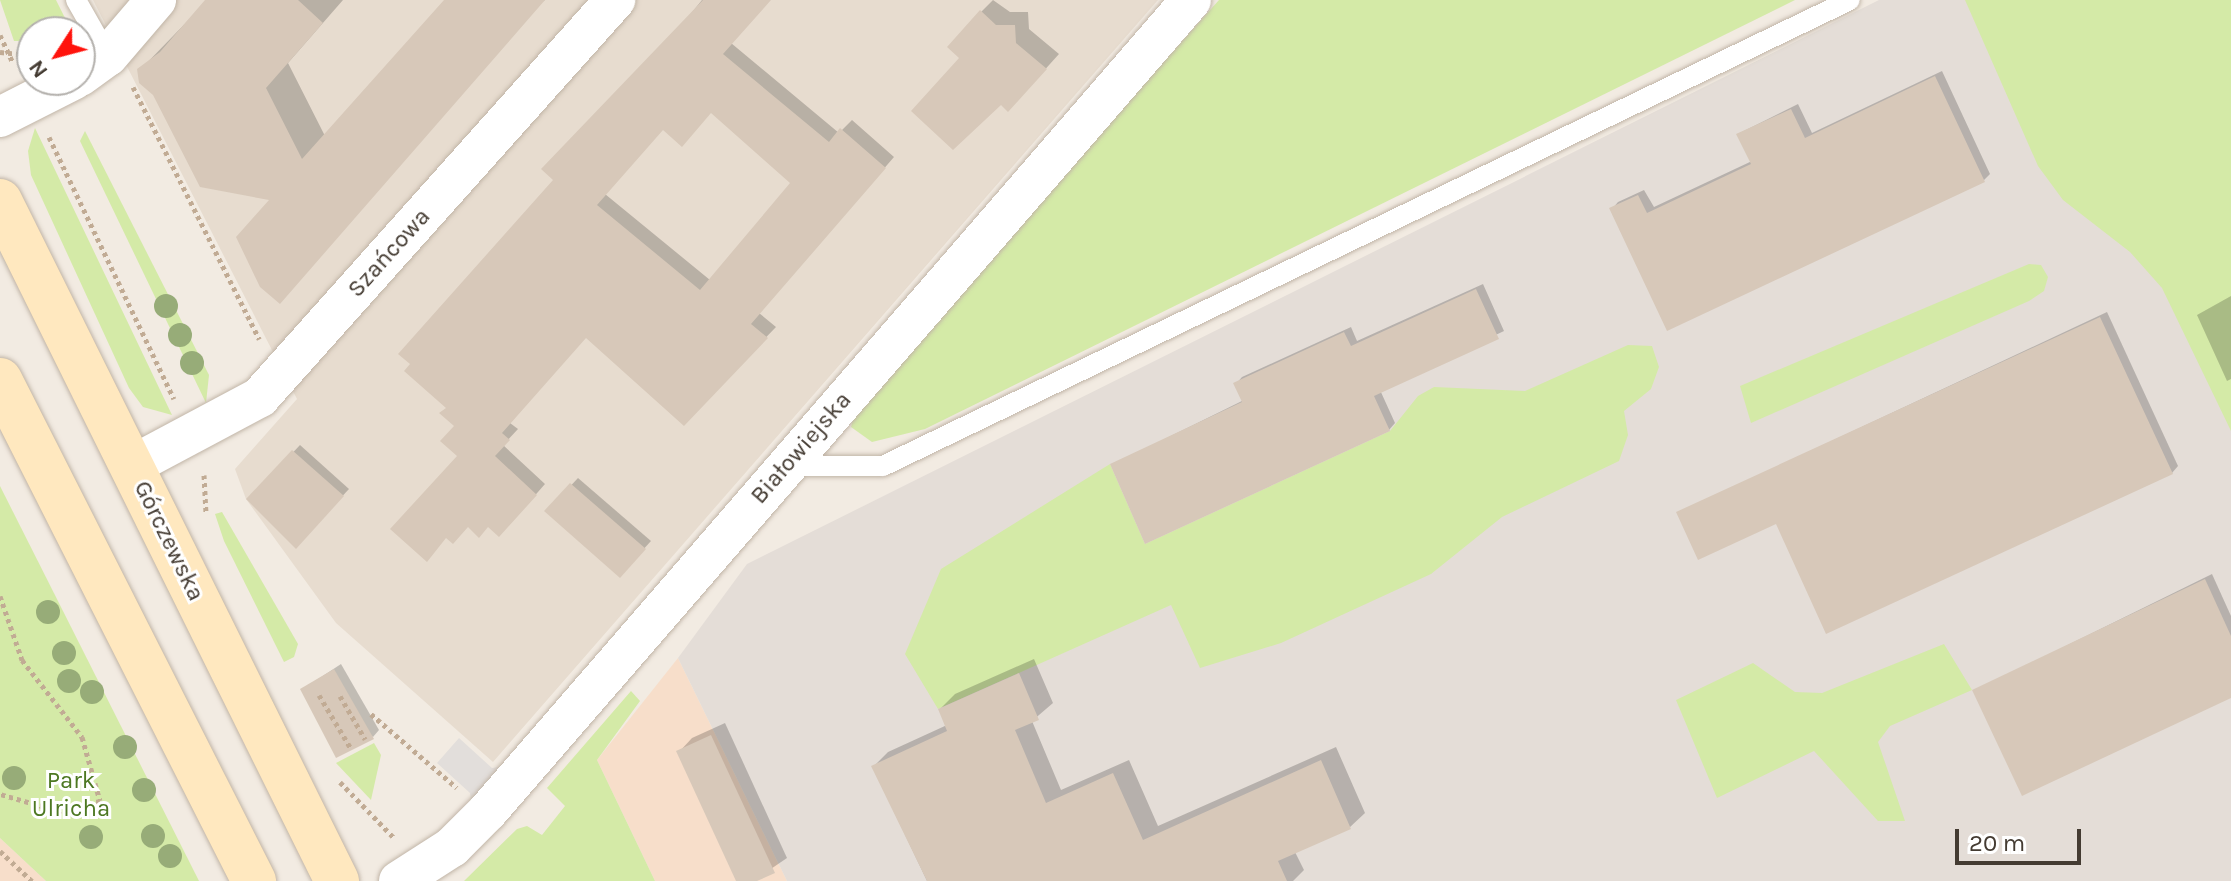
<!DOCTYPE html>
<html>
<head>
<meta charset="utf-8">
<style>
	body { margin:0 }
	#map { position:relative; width:2231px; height:881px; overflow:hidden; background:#f2ebe2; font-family:Karla,sans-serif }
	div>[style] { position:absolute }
	.residential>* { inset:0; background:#e7dccf }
	.commercial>* { inset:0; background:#f7deca }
	.industrial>* { inset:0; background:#e4ddd7 }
	.green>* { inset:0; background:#d4eaa7 }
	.parking>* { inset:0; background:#e2dedb }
	.shadow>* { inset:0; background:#0003 }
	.building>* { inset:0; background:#d7c8b9 }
	.path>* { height:5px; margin-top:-2.5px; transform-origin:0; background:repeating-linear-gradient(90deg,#c1ab94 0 4px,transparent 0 8px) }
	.roads { filter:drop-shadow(0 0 2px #c1b5a7) drop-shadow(0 0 2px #c1b5a7) }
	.service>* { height:20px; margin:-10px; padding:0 10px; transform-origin:10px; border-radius:10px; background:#fff }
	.minor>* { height:40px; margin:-20px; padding:0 20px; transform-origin:20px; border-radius:20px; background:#fff }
	.secondary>* { height:44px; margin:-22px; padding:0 22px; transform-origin:22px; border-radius:22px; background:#ffe8bf }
	.trees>* { width:24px; height:24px; margin:-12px; border-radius:50%; background:#97ac78 }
	span { translate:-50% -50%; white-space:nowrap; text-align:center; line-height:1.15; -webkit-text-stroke:6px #fff; paint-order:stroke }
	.street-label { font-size:24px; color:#443b32 }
	.park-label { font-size:24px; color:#4d7822 }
	.north { position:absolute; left:16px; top:16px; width:80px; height:80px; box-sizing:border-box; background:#fff; border:2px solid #b4b1ad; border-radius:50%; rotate:234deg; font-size:22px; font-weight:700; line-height:32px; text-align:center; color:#443b32 }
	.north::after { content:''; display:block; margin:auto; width:28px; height:36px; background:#ff130c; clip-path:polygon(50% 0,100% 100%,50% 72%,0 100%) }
	.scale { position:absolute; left:1955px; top:829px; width:126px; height:36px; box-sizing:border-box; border:4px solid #443b32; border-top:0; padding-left:10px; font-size:24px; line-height:28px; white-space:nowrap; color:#443b32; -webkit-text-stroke:6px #fff; paint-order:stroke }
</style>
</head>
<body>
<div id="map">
	<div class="residential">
		<div style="clip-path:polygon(93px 0,1158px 0,493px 762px,336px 623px,246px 499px,235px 469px,297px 399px)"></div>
	</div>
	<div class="commercial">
		<div style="clip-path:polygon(678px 658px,787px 881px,655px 881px,597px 760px)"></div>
		<div style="clip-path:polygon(0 838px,46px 881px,0 881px)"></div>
	</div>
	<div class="industrial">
		<div style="clip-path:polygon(1879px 0,2231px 0,2231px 881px,787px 881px,678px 658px,747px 564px)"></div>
	</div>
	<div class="green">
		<div style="clip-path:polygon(0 0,56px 0,72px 32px,32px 32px,32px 41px,14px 41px)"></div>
		<div style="clip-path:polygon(1219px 0,1795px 0,925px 429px,872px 442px,851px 427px,857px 405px)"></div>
		<div style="clip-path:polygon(1965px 0,2231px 0,2231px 431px,2162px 288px,2130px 252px,2063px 200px,2038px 166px)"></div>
		<div style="clip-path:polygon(35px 128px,172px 415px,143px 407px,129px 388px,31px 175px,28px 151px)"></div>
		<div style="clip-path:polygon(85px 131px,209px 375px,206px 403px,80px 141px)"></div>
		<div style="clip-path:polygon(2029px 264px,2041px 265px,2048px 277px,2044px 291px,2029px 301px,1751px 423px,1740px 386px)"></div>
		<div style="clip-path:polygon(1628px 345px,1652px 346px,1659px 367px,1651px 389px,1624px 411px,1628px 435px,1619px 461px,1502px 517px,1431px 574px,1281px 643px,1200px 668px,1171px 605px,938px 709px,905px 654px,941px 569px,1110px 464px,1145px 544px,1390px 431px,1418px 396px,1434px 387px,1525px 391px)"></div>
		<div style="clip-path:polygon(0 486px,199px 881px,46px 881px,0 838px)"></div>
		<div style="clip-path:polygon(222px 512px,298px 644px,294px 657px,284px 662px,224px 541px,215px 514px)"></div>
		<div style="clip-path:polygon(1944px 644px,1972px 690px,1890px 726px,1878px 742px,1905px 821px,1878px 821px,1814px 751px,1717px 798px,1676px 700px,1753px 663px,1795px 692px,1822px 693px)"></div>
		<div style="clip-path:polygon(631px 691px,640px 701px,597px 760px,655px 881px,464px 881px,517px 829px,527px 826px,542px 835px,565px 806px,547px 788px)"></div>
		<div style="clip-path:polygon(374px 743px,381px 755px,371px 800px,336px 763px)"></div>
	</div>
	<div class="parking">
		<div style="clip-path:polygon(459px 738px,492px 768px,500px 767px,471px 801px,470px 793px,437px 763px)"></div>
	</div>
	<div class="shadow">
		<div style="clip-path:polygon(208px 0,343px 0,288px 63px,325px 136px,445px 0,545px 0,272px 199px,140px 70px)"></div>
		<div style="clip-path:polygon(evenodd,702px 0,769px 0,731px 43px,839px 133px,852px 120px,894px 157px,759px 313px,776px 327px,684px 423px,586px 336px,510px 423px,518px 429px,503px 445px,545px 484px,509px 525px,469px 525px,456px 425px,447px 407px,556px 180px,702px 0,712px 111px,792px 183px,710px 280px,605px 194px,663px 128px,712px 111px)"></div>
		<div style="clip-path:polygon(993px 0,1010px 12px,1028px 12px,1029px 29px,1059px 54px,1022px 95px,962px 58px,981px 12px)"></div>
		<div style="clip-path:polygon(1942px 71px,1990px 174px,1984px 180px,1668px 328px,1612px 209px,1618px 202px,1644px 190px,1654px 207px,1752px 161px,1738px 134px,1798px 104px,1812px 133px)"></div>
		<div style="clip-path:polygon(1483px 284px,1504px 331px,1380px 390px,1395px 423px,1389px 430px,1112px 465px,1244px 400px,1236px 384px,1242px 377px,1351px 327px,1357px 341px)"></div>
		<div style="clip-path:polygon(2231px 296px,2231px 379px,2227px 381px,2197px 315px)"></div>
		<div style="clip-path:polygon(2107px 312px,2178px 466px,2172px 473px,1678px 513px)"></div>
		<div style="clip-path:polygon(300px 445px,349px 489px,296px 546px,249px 499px)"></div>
		<div style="clip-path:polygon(578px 478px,651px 541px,620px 575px,547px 511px)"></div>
		<div style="clip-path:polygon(2212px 574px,2231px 616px,2231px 696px,1975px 691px)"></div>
		<div style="clip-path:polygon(1034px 659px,1053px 703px,1032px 721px,1061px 790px,1129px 760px,1158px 826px,1336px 747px,1365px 813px,1349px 828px,1295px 852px,1304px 870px,1293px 881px,927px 881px,873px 767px,888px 752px,947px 725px,940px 709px,955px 694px)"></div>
		<div style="clip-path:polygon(341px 664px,379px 730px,373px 737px,303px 689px)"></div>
		<div style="clip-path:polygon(725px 723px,787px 858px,753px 881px,738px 881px,679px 752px,692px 738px)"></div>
	</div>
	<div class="building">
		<div style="clip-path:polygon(205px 0,298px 0,323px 23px,266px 88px,302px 159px,444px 0,545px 0,280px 304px,260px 287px,236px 237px,269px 200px,200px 187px,153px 95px,139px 83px,137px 69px,160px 52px)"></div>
		<div style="clip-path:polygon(evenodd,703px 0,771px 0,723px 54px,829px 142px,840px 128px,886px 168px,751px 324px,768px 338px,684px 426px,586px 338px,502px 433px,510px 440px,495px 456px,537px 495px,499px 537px,488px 527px,479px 538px,468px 527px,453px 544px,446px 538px,427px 562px,390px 529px,457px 456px,440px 441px,454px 426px,439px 413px,446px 408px,404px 371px,410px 364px,398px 354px,553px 180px,541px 169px,703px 0,711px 113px,790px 183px,700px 290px,597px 205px,663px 130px,682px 147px,711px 113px)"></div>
		<div style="clip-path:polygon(980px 10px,996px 25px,1015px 25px,1016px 43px,1047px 69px,1008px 112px,1001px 105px,953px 150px,911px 111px,959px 58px,947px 47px)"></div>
		<div style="clip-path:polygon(1935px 76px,1985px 182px,1667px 331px,1609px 208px,1638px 195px,1647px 213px,1751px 164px,1736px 134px,1791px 109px,1805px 138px)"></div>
		<div style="clip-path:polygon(1476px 289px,1499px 339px,1374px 396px,1390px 431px,1145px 544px,1110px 464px,1242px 402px,1233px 383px,1344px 332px,1351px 346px)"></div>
		<div style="clip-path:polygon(2100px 317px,2173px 474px,1826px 634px,1776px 524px,1698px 560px,1676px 512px)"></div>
		<div style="clip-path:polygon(292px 450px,344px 496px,296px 549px,246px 499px)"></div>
		<div style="clip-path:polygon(570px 483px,646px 549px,620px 578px,544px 511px)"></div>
		<div style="clip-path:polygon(2205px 579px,2231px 636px,2231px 698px,2022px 796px,1972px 690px)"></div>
		<div style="clip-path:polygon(334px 669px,374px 739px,336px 758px,300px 689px)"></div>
		<div style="clip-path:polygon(1019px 673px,1039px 720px,1015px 730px,1046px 803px,1113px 773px,1143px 840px,1321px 760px,1351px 829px,1278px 861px,1287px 881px,927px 881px,871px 766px,947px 731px,938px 709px)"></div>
		<div style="clip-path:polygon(711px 735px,775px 873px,757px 881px,736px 881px,676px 751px)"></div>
	</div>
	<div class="path">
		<div style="left:0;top:35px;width:31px;rotate:65deg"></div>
		<div style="left:0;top:52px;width:30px;rotate:6deg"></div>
		<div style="left:133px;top:87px;width:282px;rotate:63.4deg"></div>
		<div style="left:49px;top:137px;width:290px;rotate:64.5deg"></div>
		<div style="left:204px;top:475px;width:38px;rotate:87deg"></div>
		<div style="left:0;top:596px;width:68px;rotate:71deg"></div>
		<div style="left:22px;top:660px;width:98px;rotate:52.1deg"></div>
		<div style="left:82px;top:737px;width:66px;rotate:74.3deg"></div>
		<div style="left:100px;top:801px;width:42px;rotate:166.3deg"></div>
		<div style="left:59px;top:811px;width:61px;rotate:-163.9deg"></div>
		<div style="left:319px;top:695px;width:61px;rotate:59.2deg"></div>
		<div style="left:340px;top:696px;width:50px;rotate:59.8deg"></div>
		<div style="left:371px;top:714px;width:113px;rotate:40.7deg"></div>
		<div style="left:340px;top:782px;width:78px;rotate:46deg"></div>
		<div style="left:0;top:851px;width:44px;rotate:43.2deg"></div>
	</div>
	<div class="roads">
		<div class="service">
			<div style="left:76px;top:0;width:64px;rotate:60.3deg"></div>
			<div style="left:788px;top:466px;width:95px"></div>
			<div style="left:883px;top:466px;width:1073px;rotate:-25.73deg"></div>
		</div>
		<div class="minor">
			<div style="left:80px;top:76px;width:34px;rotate:-36deg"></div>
			<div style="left:108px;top:56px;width:74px;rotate:-49.4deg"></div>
			<div style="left:0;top:117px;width:82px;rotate:-26.9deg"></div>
			<div style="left:131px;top:466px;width:146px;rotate:-28.1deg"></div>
			<div style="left:260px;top:397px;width:533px;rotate:-48.2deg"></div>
			<div style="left:399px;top:881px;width:63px;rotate:-32.7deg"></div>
			<div style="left:452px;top:847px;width:51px;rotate:-45deg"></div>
			<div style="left:488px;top:811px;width:1073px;rotate:-49.08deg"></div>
		</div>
		<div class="secondary">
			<div style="left:0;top:201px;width:759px;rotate:63.64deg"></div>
			<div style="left:0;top:380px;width:562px;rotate:63.12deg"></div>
		</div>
	</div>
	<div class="trees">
		<div style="left:166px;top:306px"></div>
		<div style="left:180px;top:335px"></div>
		<div style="left:192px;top:363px"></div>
		<div style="left:48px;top:612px"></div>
		<div style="left:64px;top:653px"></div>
		<div style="left:69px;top:681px"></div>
		<div style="left:92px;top:692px"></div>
		<div style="left:125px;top:747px"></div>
		<div style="left:14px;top:778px"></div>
		<div style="left:144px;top:790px"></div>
		<div style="left:153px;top:836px"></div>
		<div style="left:91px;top:837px"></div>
		<div style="left:170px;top:856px"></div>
	</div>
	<div class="street-label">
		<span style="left:389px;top:253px;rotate:-48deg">Szańcowa</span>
		<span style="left:801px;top:448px;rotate:-49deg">Białowiejska</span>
		<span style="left:169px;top:541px;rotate:64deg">Górczewska</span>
	</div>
	<div class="park-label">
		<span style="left:71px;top:795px">Park<br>Ulricha</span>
	</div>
	<div class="north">N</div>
	<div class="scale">20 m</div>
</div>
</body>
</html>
